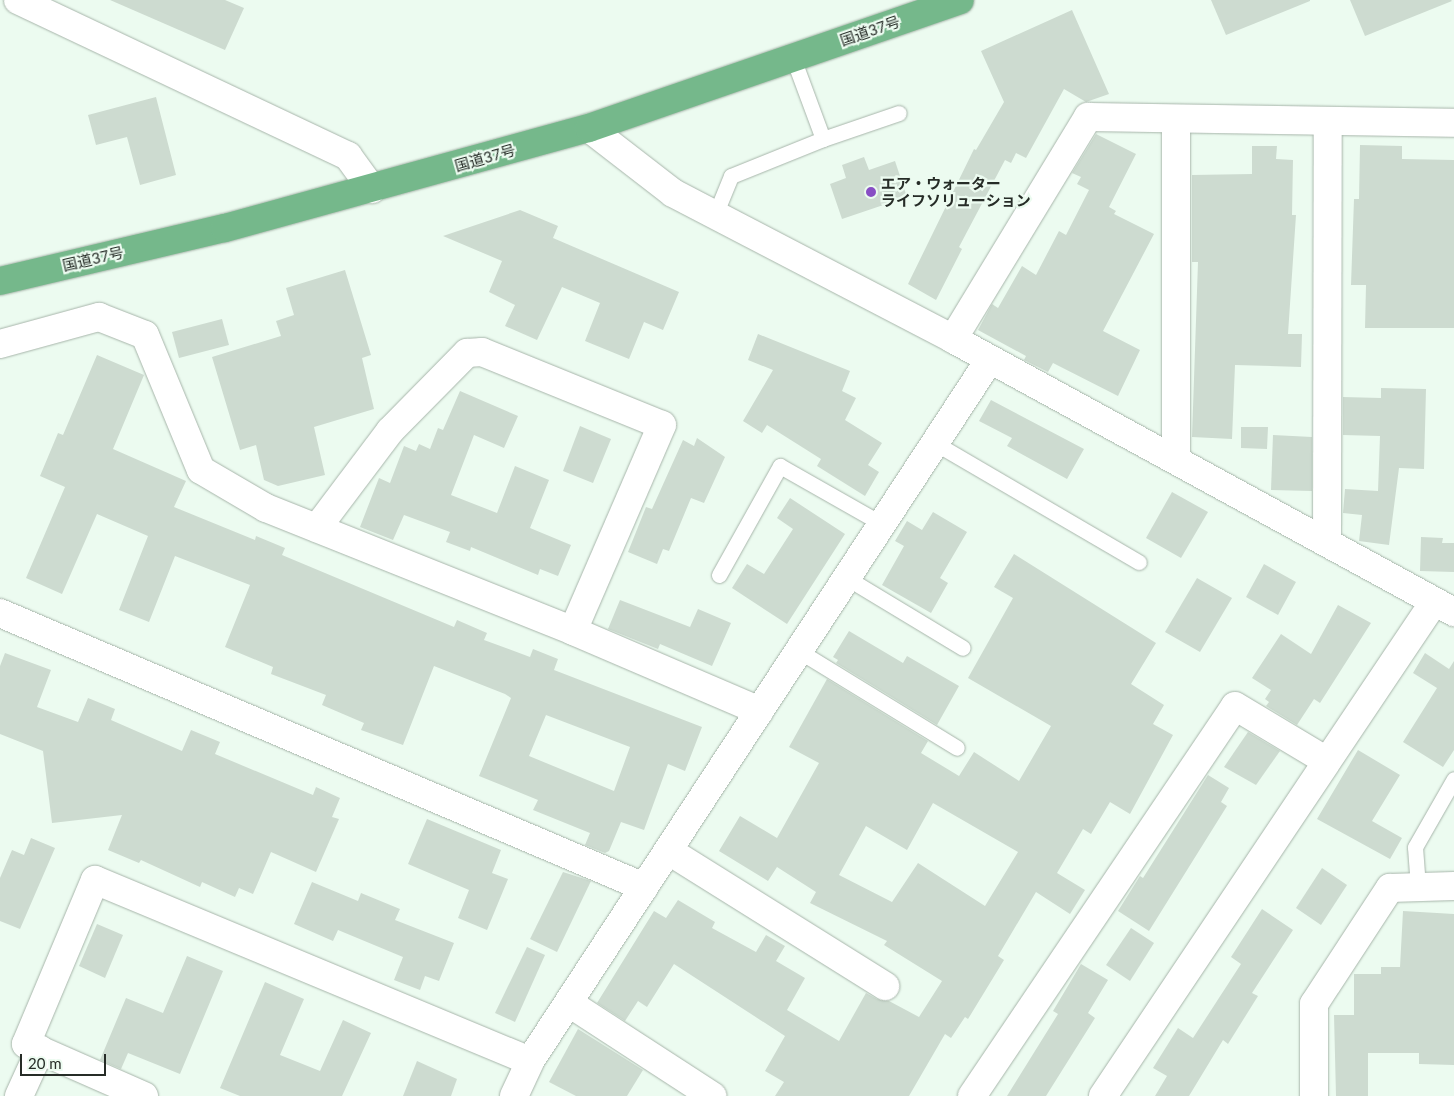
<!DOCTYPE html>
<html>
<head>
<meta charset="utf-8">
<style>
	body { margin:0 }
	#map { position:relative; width:1454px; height:1096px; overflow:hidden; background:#ecfbf0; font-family:Lato,"Noto Sans JP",sans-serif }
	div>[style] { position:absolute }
	.building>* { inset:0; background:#cddbd0 }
	.roads { filter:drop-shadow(0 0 1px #a7b5aa) drop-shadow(0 0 1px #a7b5aa) }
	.lane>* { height:15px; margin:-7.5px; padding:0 7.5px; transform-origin:7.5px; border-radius:7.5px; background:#fff }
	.street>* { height:28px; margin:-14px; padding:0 14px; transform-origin:14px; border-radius:14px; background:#fff }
	.highway>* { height:28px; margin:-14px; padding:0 14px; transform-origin:14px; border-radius:14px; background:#75b88b }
	.dots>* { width:14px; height:14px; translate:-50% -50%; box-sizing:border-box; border:2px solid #ecfbf0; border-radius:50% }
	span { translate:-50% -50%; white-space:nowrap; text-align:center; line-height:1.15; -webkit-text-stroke:4.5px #ecfbf0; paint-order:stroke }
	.street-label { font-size:15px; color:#262c27 }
	.poi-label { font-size:15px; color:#262c27; font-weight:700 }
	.left { translate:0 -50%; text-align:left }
	.scale { position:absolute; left:20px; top:1054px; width:86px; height:22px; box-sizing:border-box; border:2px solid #262c27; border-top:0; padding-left:6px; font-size:15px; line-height:18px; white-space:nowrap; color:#262c27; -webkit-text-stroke:4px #ecfbf0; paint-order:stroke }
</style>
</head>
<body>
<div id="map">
	<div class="building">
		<div style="clip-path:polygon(110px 0,225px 0,244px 8px,225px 50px)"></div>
		<div style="clip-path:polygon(1211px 0,1310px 0,1310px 1px,1226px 35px)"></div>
		<div style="clip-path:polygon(1350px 0,1451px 0,1452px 1px,1365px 36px)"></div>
		<div style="clip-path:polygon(1072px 10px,1109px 94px,1086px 102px,1064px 89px,1026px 158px,1016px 153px,1011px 163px,1005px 160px,959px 247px,962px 249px,936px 300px,908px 284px,974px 149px,976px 150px,1004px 102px,981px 51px)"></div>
		<div style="clip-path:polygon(156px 97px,176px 175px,140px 185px,127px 137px,96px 145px,88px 115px)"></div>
		<div style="clip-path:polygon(1096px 134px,1136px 154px,1109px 207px,1116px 211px,1114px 214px,1154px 234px,1103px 331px,1140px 350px,1118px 396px,1053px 363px,1048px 372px,1024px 360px,1026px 356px,978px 330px,992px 304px,998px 308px,1022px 266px,1036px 275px,1059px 231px,1066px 235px,1089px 190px,1077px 184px,1081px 177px,1072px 173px)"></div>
		<div style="clip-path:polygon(1360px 145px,1402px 146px,1402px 159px,1454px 160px,1454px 328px,1365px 328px,1366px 285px,1351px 285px,1354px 199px,1359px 199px)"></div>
		<div style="clip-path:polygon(1252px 146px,1277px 146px,1276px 159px,1293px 160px,1292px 215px,1296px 215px,1288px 334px,1302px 334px,1301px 367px,1235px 365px,1232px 439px,1192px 437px,1198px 262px,1192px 262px,1192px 175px,1252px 174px)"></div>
		<div style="clip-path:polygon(864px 157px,869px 170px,895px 161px,907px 197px,842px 219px,830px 184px,846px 178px,842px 165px)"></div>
		<div style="clip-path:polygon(520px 210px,558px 226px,553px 238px,679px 292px,663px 330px,644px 322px,629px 359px,585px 341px,600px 303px,562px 287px,537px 340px,505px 326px,515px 305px,489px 292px,502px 261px,443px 236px)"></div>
		<div style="clip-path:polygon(345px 270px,371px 355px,362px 358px,374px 409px,314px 427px,325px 475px,278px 486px,264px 480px,256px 445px,240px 450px,212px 357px,281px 336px,276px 321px,294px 315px,286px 288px)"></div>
		<div style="clip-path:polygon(222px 319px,229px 345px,179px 358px,172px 332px)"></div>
		<div style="clip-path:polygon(758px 334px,850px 371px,842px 391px,856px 398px,845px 420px,882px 443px,868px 465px,879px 472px,865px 496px,817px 466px,821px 459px,767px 425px,762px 433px,743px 421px,773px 370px,748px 360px)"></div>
		<div style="clip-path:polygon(evenodd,97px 355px,144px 375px,113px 449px,186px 481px,174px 507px,255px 540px,256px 536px,285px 548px,282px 555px,454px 627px,457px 620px,487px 633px,484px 640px,530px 657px,533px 649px,558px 659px,554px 670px,702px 727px,685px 771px,668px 764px,644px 830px,621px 822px,609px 851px,605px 853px,585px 845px,590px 833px,533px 810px,538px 800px,479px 776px,511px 698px,505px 694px,434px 666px,403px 745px,361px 730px,364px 723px,322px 705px,326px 695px,271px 674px,273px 667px,225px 647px,250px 585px,175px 556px,149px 622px,119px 610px,148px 536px,97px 514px,62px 594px,26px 578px,65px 487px,40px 476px,58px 433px,63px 435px,97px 355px,546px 715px,630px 747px,614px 791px,529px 756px,546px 715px)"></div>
		<div style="clip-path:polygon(1381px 388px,1426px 389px,1424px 469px,1399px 468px,1389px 545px,1359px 541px,1362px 515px,1343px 513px,1345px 489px,1378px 491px,1380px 436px,1343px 435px,1343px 397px,1381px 398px)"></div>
		<div style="clip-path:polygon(460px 391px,518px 416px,504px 448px,474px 435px,451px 495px,497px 513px,515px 466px,549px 480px,530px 528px,571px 545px,558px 576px,540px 569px,538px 575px,471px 547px,470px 551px,446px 542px,450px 532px,404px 515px,393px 540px,360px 527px,379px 478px,390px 483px,404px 446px,416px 451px,419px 444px,430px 449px,438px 428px,443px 430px)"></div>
		<div style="clip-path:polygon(991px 400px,1084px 449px,1067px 479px,1007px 446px,1012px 438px,979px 421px)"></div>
		<div style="clip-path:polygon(580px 426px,611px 439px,593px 483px,563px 471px)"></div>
		<div style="clip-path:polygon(1241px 427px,1268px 427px,1267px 449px,1241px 448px)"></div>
		<div style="clip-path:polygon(1273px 435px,1312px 437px,1312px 491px,1271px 490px)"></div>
		<div style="clip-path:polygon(697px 438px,725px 457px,704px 503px,691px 498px,669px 551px,663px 549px,657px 564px,628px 552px,646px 507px,652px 509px,683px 440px,694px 446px)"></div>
		<div style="clip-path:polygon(1172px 492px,1208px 512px,1181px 558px,1146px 538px)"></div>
		<div style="clip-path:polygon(790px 498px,845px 534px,787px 624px,732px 588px,747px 564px,764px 574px,793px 529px,777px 518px)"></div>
		<div style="clip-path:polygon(933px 512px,967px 532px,940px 578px,948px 583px,931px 613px,882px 585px,904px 546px,895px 541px,907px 521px,922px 530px)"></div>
		<div style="clip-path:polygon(1421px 537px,1443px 538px,1442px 543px,1454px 543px,1454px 572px,1420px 571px)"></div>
		<div style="clip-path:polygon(evenodd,1014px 554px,1156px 643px,1131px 684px,1164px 705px,1153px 724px,1173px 735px,1130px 814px,1110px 802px,1091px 834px,1083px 829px,1057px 873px,1085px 890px,1070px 914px,1036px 892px,998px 956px,1004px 960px,968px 1019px,965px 1017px,951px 1038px,945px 1034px,909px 1096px,775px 1096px,784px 1082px,765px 1071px,785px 1036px,674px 964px,647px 1007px,638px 1001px,625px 1021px,597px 1003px,654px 911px,666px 918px,678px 900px,715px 922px,712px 928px,756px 952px,766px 935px,785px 946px,776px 961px,805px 978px,787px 1010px,839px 1041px,866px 993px,877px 999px,889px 1001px,919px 1017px,942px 981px,884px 945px,887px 941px,810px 903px,816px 892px,777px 867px,768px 881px,719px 851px,740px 816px,777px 838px,819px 763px,789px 747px,827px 679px,928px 741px,921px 753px,959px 776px,974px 752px,1019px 781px,1051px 726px,968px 678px,1013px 598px,994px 587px,1014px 554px,933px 803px,1018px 852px,985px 906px,918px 863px,892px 902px,839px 875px,866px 826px,907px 850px,933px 803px)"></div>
		<div style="clip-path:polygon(1264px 564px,1296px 582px,1278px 615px,1246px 597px)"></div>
		<div style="clip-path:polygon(1197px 578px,1232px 598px,1200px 652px,1165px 632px)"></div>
		<div style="clip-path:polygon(620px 600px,690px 627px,698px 609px,731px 623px,712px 666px,660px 644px,658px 649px,608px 629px)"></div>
		<div style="clip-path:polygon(1338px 605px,1371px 623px,1320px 703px,1314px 699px,1297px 725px,1266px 706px,1269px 702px,1265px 699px,1271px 690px,1252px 678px,1281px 634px,1311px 654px)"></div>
		<div style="clip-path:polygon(849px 631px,903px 663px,907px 656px,959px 686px,937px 725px,836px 663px,838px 660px,833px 657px)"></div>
		<div style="clip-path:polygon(5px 653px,51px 670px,37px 707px,78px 722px,88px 698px,115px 709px,111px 720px,182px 751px,191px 730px,220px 742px,215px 754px,313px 795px,316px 787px,340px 798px,332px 817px,339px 819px,316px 872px,271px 852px,253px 894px,239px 888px,235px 897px,202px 882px,200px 887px,141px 860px,139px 863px,108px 850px,122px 815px,52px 823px,43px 751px,0 734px,0 666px)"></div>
		<div style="clip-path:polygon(1425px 653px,1449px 669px,1454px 661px,1454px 750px,1443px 767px,1403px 742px,1437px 688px,1413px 673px)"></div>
		<div style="clip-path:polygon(1248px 732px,1280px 751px,1256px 785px,1224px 767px)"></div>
		<div style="clip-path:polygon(1358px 750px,1400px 775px,1372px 821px,1402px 838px,1390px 859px,1317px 819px)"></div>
		<div style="clip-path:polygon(1208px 775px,1229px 788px,1221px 802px,1227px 806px,1149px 931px,1118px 911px,1140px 876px,1143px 878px)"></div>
		<div style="clip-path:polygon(427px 819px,501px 850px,492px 873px,508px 879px,487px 930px,458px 918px,469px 890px,408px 864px)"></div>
		<div style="clip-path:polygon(31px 838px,55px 848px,20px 929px,0 921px,0 878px,12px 850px,24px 855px)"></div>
		<div style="clip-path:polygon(1322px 868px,1347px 885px,1321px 925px,1296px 908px)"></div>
		<div style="clip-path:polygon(563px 872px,591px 881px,557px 952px,530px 939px)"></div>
		<div style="clip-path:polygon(312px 882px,358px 901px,361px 893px,400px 909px,395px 920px,454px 943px,439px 981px,425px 976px,420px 990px,394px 980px,403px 957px,338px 930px,333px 941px,294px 924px)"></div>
		<div style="clip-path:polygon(1262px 909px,1293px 930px,1252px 993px,1258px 996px,1228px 1044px,1223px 1040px,1189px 1096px,1155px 1096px,1167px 1076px,1153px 1068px,1178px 1028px,1193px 1038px,1241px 964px,1231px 957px)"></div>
		<div style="clip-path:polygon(1403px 911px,1454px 914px,1454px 1065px,1419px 1064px,1419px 1053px,1368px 1053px,1368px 1096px,1336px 1096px,1334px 1015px,1354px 1015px,1354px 974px,1381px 974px,1381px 967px,1400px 967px)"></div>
		<div style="clip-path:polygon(97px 924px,123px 935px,105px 978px,79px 966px)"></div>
		<div style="clip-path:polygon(1131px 928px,1154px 943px,1130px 981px,1106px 965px)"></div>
		<div style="clip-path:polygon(527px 947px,545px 955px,515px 1022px,495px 1013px)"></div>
		<div style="clip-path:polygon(187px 956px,223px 971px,180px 1074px,128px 1053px,121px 1069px,100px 1060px,126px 998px,163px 1013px)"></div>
		<div style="clip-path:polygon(1081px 964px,1108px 980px,1088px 1013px,1095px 1018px,1046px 1096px,1007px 1096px,1058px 1014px,1053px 1011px)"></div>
		<div style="clip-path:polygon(265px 982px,304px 999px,280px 1055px,320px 1071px,343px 1020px,371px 1033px,342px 1096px,240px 1096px,220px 1088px)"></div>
		<div style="clip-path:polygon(578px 1029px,643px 1070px,627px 1096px,576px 1096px,549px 1082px)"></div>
		<div style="clip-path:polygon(417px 1061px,457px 1079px,451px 1096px,403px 1096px)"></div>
	</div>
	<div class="roads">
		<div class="lane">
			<div style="left:823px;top:139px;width:80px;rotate:-18.9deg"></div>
			<div style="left:715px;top:215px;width:42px;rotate:-67.7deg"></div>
			<div style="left:731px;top:176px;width:99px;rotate:-21.9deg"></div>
			<div style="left:823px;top:139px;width:86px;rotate:-110.3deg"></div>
			<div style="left:935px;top:443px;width:236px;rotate:30.3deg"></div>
			<div style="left:719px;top:575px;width:125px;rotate:-60.8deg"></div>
			<div style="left:780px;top:466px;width:117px;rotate:29.6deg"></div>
			<div style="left:847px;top:578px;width:135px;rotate:31.1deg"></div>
			<div style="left:799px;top:651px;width:185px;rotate:31.5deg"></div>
			<div style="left:1418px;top:887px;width:40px;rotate:-94.3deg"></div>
			<div style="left:1415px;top:847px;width:78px;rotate:-60.2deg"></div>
		</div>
		<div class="street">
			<div style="left:18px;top:0;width:365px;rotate:25.3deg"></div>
			<div style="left:348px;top:156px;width:41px;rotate:54deg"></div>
			<div style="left:1176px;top:120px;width:340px;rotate:90deg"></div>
			<div style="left:589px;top:128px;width:106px;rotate:37.7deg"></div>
			<div style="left:673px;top:193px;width:316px;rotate:27.5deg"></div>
			<div style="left:953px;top:339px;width:571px;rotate:28.59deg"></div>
			<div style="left:953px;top:339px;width:260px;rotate:-58.7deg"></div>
			<div style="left:1088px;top:117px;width:366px;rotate:0.9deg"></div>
			<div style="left:0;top:344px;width:103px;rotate:-15.3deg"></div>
			<div style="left:99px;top:317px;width:49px;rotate:21.4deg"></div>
			<div style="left:145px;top:335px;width:146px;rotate:67.5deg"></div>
			<div style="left:201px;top:470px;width:75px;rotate:30.3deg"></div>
			<div style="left:266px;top:508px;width:331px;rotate:21.8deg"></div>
			<div style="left:573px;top:631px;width:203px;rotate:23.2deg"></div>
			<div style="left:317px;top:528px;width:121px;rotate:-53deg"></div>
			<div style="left:390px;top:431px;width:110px;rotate:-45.4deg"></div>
			<div style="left:467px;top:353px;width:15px;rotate:-4deg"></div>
			<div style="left:482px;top:352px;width:194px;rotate:22.1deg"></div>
			<div style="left:662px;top:425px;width:224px;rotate:113.4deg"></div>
			<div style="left:1327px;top:542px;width:419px;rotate:-89.9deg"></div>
			<div style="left:0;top:613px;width:700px;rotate:23.05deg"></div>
			<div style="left:669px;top:851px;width:255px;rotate:32deg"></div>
			<div style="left:569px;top:1003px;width:171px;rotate:33deg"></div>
			<div style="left:19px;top:1096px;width:51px;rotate:-65.5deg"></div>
			<div style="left:144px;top:1096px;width:129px;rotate:-156.2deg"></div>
			<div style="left:26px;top:1044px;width:178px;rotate:-67.2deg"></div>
			<div style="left:95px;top:880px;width:471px;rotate:22.6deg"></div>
			<div style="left:514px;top:1096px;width:38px;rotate:-65deg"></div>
			<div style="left:530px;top:1061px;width:839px;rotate:-56.76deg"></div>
			<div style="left:972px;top:1096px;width:470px;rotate:-56deg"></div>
			<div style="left:1235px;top:706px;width:107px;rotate:30.9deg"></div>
			<div style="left:1103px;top:1096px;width:595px;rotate:-56.18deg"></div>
			<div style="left:1314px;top:1096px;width:92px;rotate:-90deg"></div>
			<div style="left:1314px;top:1004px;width:139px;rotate:-56.8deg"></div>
			<div style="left:1390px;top:888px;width:64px;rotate:-1.8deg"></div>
		</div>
		<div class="highway">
			<div style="left:0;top:281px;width:231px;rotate:-13.3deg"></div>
			<div style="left:225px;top:228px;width:377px;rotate:-15.4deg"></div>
			<div style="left:589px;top:128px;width:392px;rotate:-19deg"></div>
		</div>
	</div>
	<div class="dots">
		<div style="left:871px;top:192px;background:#884ec4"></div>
	</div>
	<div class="street-label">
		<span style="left:870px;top:31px;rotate:-19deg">国道37号</span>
		<span style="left:485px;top:158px;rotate:-16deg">国道37号</span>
		<span style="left:93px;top:259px;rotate:-13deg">国道37号</span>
	</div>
	<div class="poi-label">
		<span class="left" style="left:881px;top:192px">エア・ウォーター<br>ライフソリューション</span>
	</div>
	<div class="scale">20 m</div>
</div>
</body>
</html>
